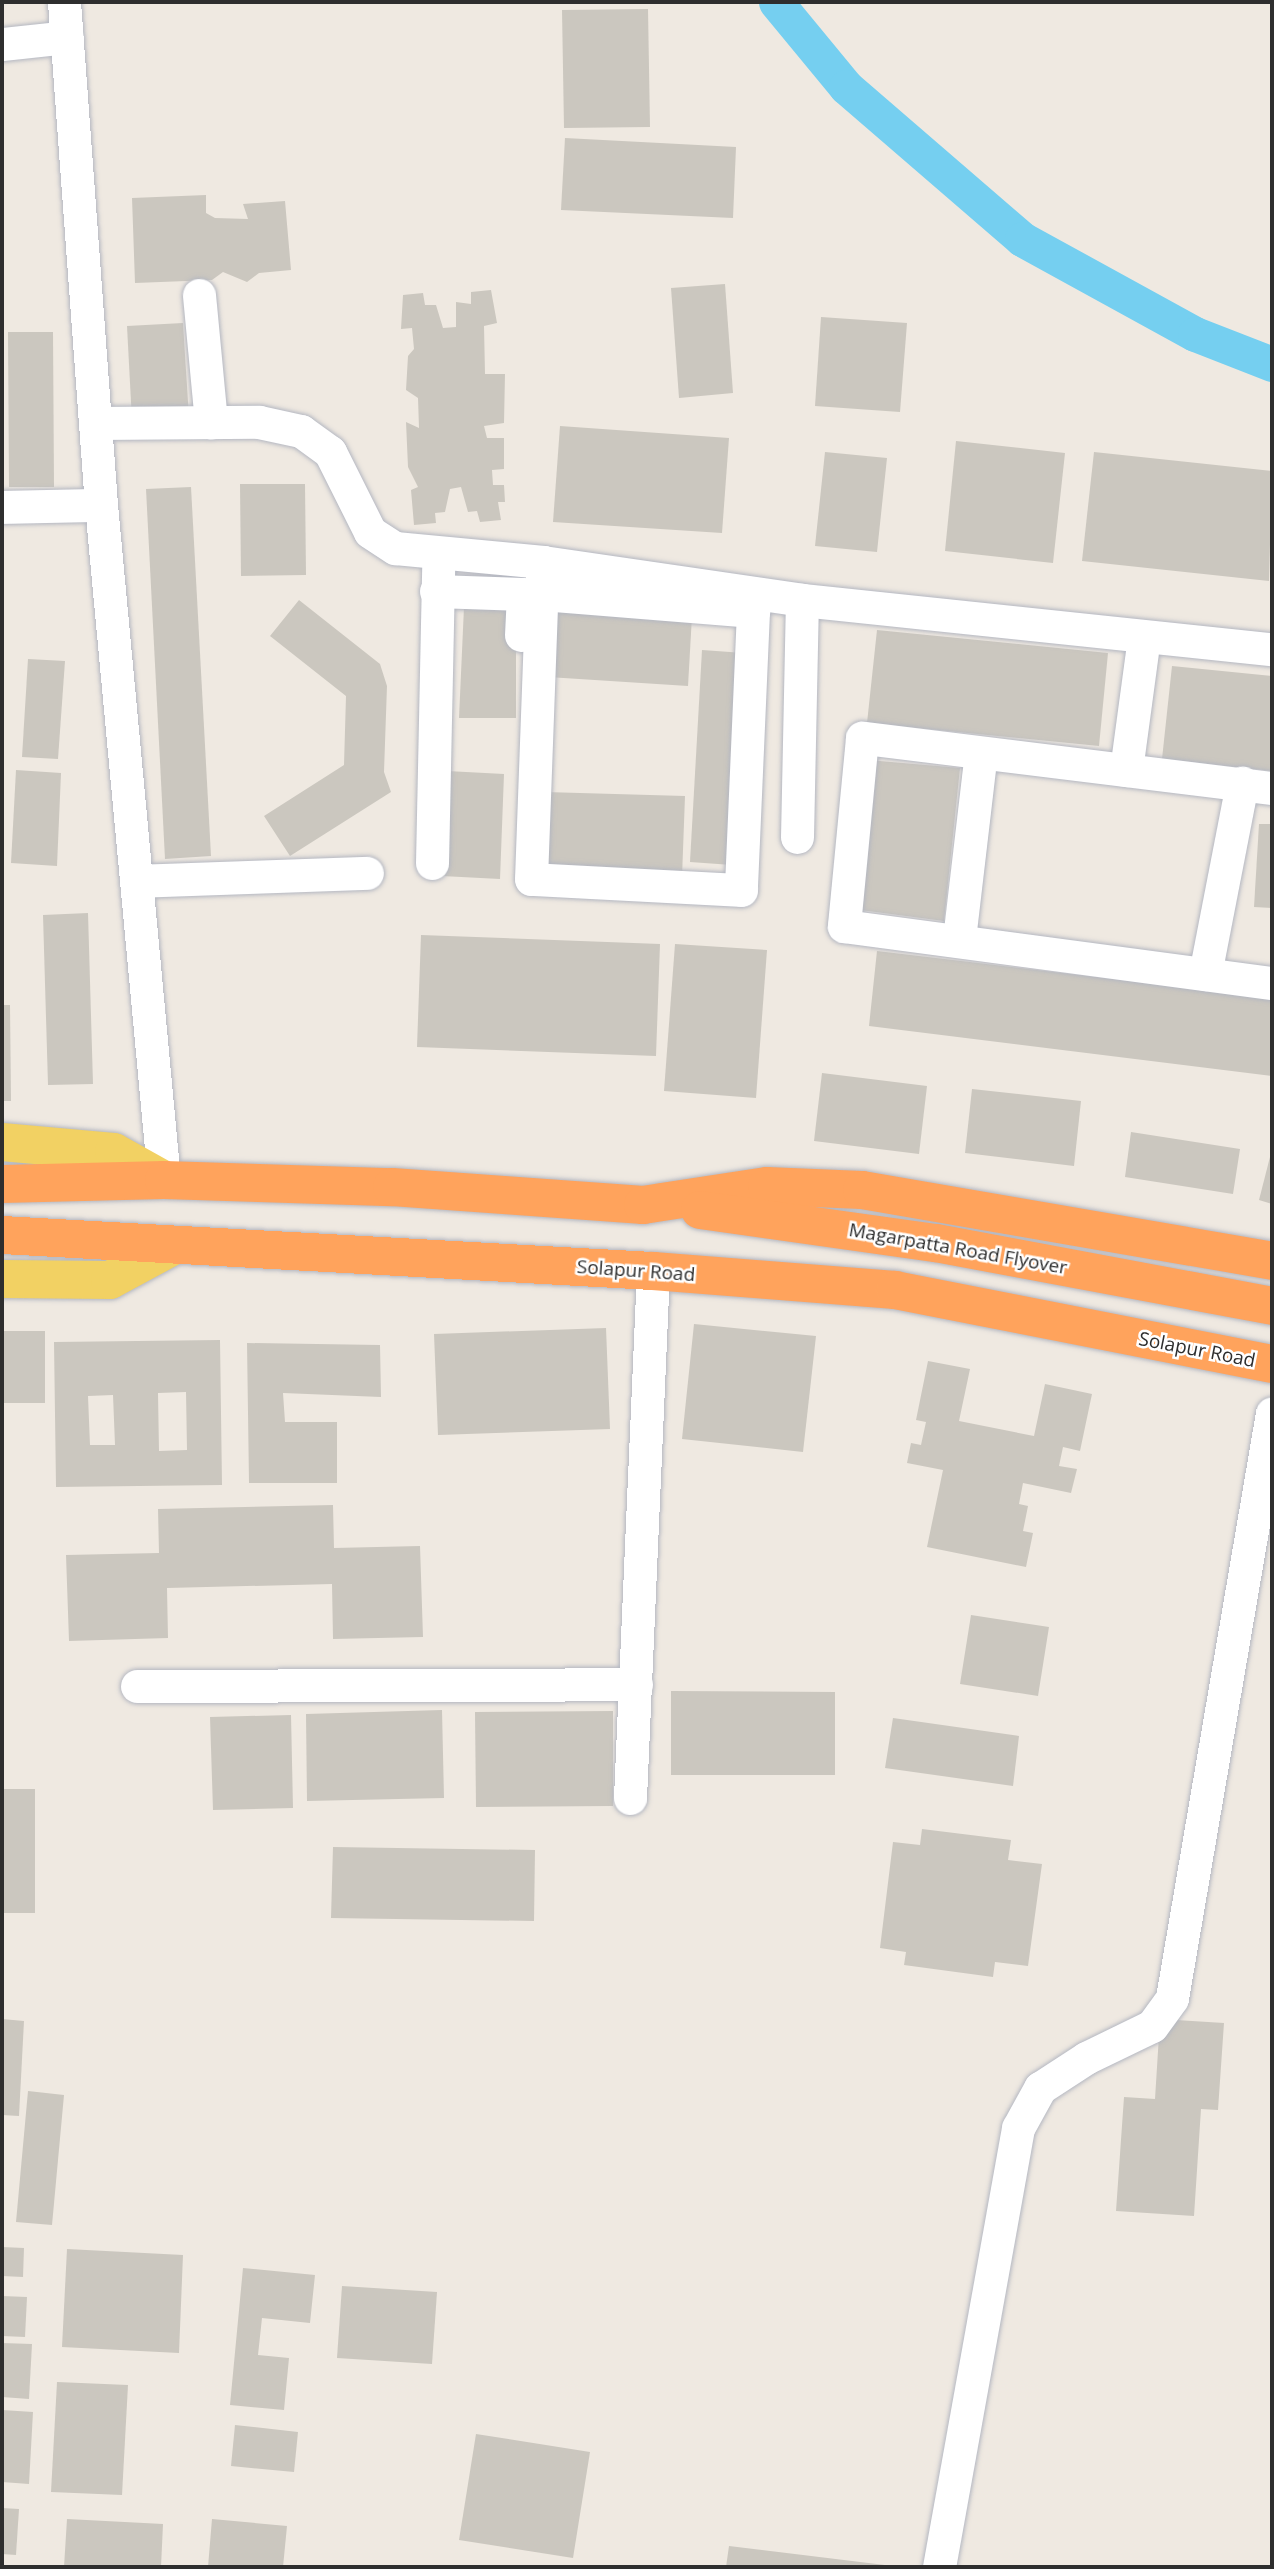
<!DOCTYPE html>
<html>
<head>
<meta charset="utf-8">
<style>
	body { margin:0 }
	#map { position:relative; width:1274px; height:2569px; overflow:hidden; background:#efe9e1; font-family:"Open Sans",sans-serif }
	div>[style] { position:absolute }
	.canal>* { height:35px; margin:-17.5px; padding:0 17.5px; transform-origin:17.5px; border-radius:17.5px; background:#75cff0 }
	.building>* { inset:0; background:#cbc7bf }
	.roads { filter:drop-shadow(0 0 2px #b4b7c1) drop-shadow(0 0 2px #b4b7c1) }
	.street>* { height:33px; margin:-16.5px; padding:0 16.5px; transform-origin:16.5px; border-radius:16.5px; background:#fff }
	.primary>* { height:38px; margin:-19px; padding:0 19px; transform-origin:19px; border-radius:19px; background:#f2d163 }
	.highway>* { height:38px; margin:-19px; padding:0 19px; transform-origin:19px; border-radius:19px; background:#ffa35c }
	span { translate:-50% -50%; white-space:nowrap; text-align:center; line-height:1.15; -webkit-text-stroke:5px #fff; paint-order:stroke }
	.street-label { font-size:19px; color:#2e2e2e }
	.frame { position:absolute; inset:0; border:4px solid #2e2e2e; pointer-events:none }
</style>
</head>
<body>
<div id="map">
	<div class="canal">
		<div style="left:776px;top:2px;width:110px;rotate:50.5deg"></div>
		<div style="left:846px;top:87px;width:233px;rotate:40.8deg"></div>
		<div style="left:1022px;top:239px;width:197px;rotate:28.8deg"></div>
		<div style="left:1195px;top:334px;width:83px;rotate:21.3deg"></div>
	</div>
	<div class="building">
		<div style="clip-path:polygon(648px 9px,650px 127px,564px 128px,562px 10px)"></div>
		<div style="clip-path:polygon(565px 138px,736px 147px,733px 218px,561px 210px)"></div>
		<div style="clip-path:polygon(206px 195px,206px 213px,215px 218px,248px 219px,243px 204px,285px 201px,291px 270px,259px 273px,247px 282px,223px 272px,212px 280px,135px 283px,132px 198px)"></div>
		<div style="clip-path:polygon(725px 284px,733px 393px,679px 398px,671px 288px)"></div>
		<div style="clip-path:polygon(491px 290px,497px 323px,484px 326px,485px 374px,505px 374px,504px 423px,484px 426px,487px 438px,504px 438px,504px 469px,492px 470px,493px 485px,504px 485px,505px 502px,498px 502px,501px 520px,480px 522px,477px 511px,468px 512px,461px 487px,450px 489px,445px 512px,435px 513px,436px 523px,414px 525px,411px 490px,418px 487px,408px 467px,406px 422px,419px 428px,418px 398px,406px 390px,408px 356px,414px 349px,412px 328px,401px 329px,403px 295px,423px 293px,425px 305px,436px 305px,443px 328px,456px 327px,456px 302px,471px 304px,471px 292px)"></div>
		<div style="clip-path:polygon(821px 317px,907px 323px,900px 412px,815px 406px)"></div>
		<div style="clip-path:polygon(183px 323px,189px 418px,132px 421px,127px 326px)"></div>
		<div style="clip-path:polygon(8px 332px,53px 332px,54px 487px,9px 487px)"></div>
		<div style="clip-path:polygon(560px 426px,729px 438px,722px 533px,553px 522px)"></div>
		<div style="clip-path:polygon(956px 441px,1065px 453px,1053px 563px,945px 551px)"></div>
		<div style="clip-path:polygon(825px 452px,887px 458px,877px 552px,815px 546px)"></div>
		<div style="clip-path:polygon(1094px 452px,1272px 471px,1269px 581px,1082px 561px)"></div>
		<div style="clip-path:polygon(240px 484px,305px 484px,306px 575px,241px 576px)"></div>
		<div style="clip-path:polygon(191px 487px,211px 856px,165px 859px,146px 489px)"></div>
		<div style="clip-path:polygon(299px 600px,380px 664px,387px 686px,384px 772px,391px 792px,290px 856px,264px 816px,344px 765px,346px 696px,270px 636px)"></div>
		<div style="clip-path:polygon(464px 607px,516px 609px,516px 718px,459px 718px)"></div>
		<div style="clip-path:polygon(553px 607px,692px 616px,688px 686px,548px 677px)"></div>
		<div style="clip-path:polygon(877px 630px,1108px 653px,1099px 746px,867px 723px)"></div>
		<div style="clip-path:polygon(702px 650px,744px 653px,732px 865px,690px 862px)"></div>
		<div style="clip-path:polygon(28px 659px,65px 661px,58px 759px,22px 757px)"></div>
		<div style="clip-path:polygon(1172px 666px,1272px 676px,1272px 771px,1162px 759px)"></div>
		<div style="clip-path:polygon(868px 760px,960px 768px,944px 921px,853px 909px)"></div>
		<div style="clip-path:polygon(16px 770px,61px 773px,57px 866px,11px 863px)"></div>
		<div style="clip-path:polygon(447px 771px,504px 774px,500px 879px,442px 876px)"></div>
		<div style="clip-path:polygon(545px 792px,685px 796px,682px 877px,542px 872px)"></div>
		<div style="clip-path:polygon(1259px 824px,1272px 824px,1272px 908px,1254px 907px)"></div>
		<div style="clip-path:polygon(88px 913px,93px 1084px,48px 1085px,43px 915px)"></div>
		<div style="clip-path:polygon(421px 935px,660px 944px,656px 1056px,417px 1047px)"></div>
		<div style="clip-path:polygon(675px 944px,767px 950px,756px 1098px,664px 1091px)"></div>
		<div style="clip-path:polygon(877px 951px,1272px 998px,1272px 1076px,869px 1026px)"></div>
		<div style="clip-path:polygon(2px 1005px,10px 1005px,11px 1101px,2px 1101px)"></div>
		<div style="clip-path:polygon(822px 1073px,927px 1086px,919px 1154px,814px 1141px)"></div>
		<div style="clip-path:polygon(972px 1089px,1081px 1101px,1074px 1166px,965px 1153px)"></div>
		<div style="clip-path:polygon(1131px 1132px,1240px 1149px,1233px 1194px,1125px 1177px)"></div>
		<div style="clip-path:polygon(1271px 1153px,1272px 1153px,1272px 1204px,1259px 1200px)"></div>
		<div style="clip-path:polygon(694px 1324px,816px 1336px,803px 1452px,682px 1439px)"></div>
		<div style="clip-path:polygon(606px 1328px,610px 1429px,438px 1435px,434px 1334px)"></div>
		<div style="clip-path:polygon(2px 1331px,45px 1331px,45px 1403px,2px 1403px)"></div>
		<div style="clip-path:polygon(evenodd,220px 1340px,222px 1485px,56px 1487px,54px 1342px,220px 1340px,186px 1392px,187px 1450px,159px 1451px,158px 1393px,186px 1392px,220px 1340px,113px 1395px,115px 1445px,90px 1445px,88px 1396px,113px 1395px)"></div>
		<div style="clip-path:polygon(247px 1343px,380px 1345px,381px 1397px,283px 1393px,285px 1422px,337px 1422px,337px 1483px,249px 1483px)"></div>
		<div style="clip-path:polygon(928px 1361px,970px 1369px,959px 1421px,1034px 1436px,1045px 1384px,1092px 1394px,1080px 1451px,1063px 1447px,1059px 1466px,1077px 1469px,1071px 1493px,1023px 1483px,1019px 1504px,1028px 1506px,1023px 1531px,1033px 1533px,1026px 1567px,927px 1547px,943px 1470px,907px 1463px,911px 1443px,921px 1445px,926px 1422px,916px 1420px)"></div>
		<div style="clip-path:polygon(333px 1505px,334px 1548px,420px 1546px,423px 1637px,333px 1639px,332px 1584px,167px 1588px,168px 1638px,69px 1641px,66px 1555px,159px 1553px,158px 1509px)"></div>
		<div style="clip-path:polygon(971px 1615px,1049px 1627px,1038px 1696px,960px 1684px)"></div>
		<div style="clip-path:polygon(671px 1691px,835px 1692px,835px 1775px,671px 1775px)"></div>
		<div style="clip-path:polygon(442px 1710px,444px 1798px,307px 1801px,306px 1714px)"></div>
		<div style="clip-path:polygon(613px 1711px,613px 1806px,476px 1807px,475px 1712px)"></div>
		<div style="clip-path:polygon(291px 1715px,293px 1808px,213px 1810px,210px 1717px)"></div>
		<div style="clip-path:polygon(893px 1718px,1019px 1736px,1013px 1786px,885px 1768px)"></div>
		<div style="clip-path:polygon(2px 1789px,35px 1789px,35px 1913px,2px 1913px)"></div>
		<div style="clip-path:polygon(922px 1829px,1011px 1840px,1008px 1860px,1042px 1864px,1028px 1966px,995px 1962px,993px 1977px,904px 1965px,906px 1952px,880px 1948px,893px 1842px,920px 1845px)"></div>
		<div style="clip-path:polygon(333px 1847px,535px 1850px,534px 1921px,331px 1918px)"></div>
		<div style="clip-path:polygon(2px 2019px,24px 2021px,19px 2116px,2px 2115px)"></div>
		<div style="clip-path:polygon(1160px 2019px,1224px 2023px,1218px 2110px,1201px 2109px,1194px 2216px,1116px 2211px,1124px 2097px,1155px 2099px)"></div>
		<div style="clip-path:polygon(28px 2091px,64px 2095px,52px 2225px,16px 2222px)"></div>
		<div style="clip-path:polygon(2px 2247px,24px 2248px,23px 2277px,2px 2276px)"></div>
		<div style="clip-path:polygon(67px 2249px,183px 2255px,179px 2353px,62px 2347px)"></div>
		<div style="clip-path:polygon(243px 2268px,315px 2275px,310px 2323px,262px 2318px,258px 2355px,289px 2358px,284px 2410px,230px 2405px)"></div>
		<div style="clip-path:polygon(342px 2286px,437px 2292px,432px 2364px,337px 2358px)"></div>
		<div style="clip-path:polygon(2px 2296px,27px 2297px,25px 2337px,2px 2336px)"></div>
		<div style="clip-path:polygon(2px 2343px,32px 2344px,29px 2399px,2px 2397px)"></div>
		<div style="clip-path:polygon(57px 2382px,128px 2385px,122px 2495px,51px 2492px)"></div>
		<div style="clip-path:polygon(2px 2410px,33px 2412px,29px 2484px,2px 2482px)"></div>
		<div style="clip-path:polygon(235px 2425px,298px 2432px,294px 2472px,231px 2466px)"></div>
		<div style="clip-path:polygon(476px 2434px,590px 2452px,573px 2558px,459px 2540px)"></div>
		<div style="clip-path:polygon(2px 2508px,19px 2509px,16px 2555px,2px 2554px)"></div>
		<div style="clip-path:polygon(67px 2519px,163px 2524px,161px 2567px,64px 2567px)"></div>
		<div style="clip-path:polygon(212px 2519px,287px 2526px,283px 2567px,208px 2567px)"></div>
		<div style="clip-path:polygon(729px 2546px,893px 2566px,893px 2567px,726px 2567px)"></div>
	</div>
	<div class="roads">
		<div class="street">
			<div style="left:64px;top:2px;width:504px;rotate:85.79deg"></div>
			<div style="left:101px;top:505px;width:678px;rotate:84.67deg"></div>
			<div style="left:2px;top:44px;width:65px;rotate:-6.1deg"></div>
			<div style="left:199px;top:295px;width:128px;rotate:84.6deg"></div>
			<div style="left:96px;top:423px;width:163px;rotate:-0.4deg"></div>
			<div style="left:259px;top:422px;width:43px;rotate:12.1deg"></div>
			<div style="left:301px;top:431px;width:36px;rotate:36deg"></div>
			<div style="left:330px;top:452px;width:89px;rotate:63.4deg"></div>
			<div style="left:370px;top:532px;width:30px;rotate:33deg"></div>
			<div style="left:395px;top:548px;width:149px;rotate:5.4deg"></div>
			<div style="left:543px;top:562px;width:262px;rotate:8.3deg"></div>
			<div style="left:802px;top:600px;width:473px;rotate:6deg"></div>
			<div style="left:2px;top:507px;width:99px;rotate:-1.2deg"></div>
			<div style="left:436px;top:591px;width:87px;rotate:2deg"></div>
			<div style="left:523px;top:594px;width:41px;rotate:92.8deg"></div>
			<div style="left:542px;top:594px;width:212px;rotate:4.6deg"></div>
			<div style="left:753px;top:611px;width:279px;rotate:92.5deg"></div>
			<div style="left:741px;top:890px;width:210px;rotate:-177deg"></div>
			<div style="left:531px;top:879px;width:303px;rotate:-87.9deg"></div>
			<div style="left:542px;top:576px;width:14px;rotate:-86deg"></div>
			<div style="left:1126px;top:770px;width:134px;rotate:-82.3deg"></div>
			<div style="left:1272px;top:788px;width:413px;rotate:-173deg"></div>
			<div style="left:862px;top:738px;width:189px;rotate:95.5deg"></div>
			<div style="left:844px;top:926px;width:432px;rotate:7.6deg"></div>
			<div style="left:797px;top:837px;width:237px;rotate:-88.8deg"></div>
			<div style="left:432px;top:863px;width:295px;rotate:-88.8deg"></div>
			<div style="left:136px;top:881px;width:231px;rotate:-2deg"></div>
			<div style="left:959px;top:939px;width:187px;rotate:-83.3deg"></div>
			<div style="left:1205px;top:974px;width:195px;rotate:-79deg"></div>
			<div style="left:137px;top:1686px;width:499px;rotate:-0.2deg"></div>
			<div style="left:630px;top:1798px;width:528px;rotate:-87.5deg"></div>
			<div style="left:939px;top:2567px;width:446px;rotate:-79.8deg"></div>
			<div style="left:1018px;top:2128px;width:46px;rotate:-61.2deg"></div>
			<div style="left:1040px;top:2088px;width:55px;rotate:-33.1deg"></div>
			<div style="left:1086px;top:2058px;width:73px;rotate:-25.9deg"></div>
			<div style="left:1152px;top:2026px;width:34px;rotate:-54deg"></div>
			<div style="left:1172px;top:1998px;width:593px;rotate:-80.3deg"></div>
		</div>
		<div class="primary">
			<div style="left:2px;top:1142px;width:112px;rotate:5.1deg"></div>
			<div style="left:114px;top:1152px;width:57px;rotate:29.2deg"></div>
			<div style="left:2px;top:1279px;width:108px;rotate:0.5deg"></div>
			<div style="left:110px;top:1280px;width:69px;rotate:-28.4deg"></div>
		</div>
		<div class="highway">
			<div style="left:2px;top:1184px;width:162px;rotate:-1.4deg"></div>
			<div style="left:164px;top:1180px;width:228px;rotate:1.8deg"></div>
			<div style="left:392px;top:1187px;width:252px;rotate:4.1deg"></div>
			<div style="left:643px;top:1205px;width:125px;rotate:-8.7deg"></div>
			<div style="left:767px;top:1186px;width:95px;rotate:2.4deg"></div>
			<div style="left:862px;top:1190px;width:416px;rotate:9.8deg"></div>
			<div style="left:700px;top:1210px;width:238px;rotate:8deg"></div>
			<div style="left:936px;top:1243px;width:342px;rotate:10.6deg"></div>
			<div style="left:2px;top:1235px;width:652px;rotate:3.17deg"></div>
			<div style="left:653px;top:1271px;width:243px;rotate:4.5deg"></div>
			<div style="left:895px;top:1290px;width:384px;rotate:11.1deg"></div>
		</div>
	</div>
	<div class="street-label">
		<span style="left:958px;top:1249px;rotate:10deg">Magarpatta Road Flyover</span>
		<span style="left:636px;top:1271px;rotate:4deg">Solapur Road</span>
		<span style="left:1197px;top:1350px;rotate:11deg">Solapur Road</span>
	</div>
	<div class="frame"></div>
</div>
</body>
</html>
